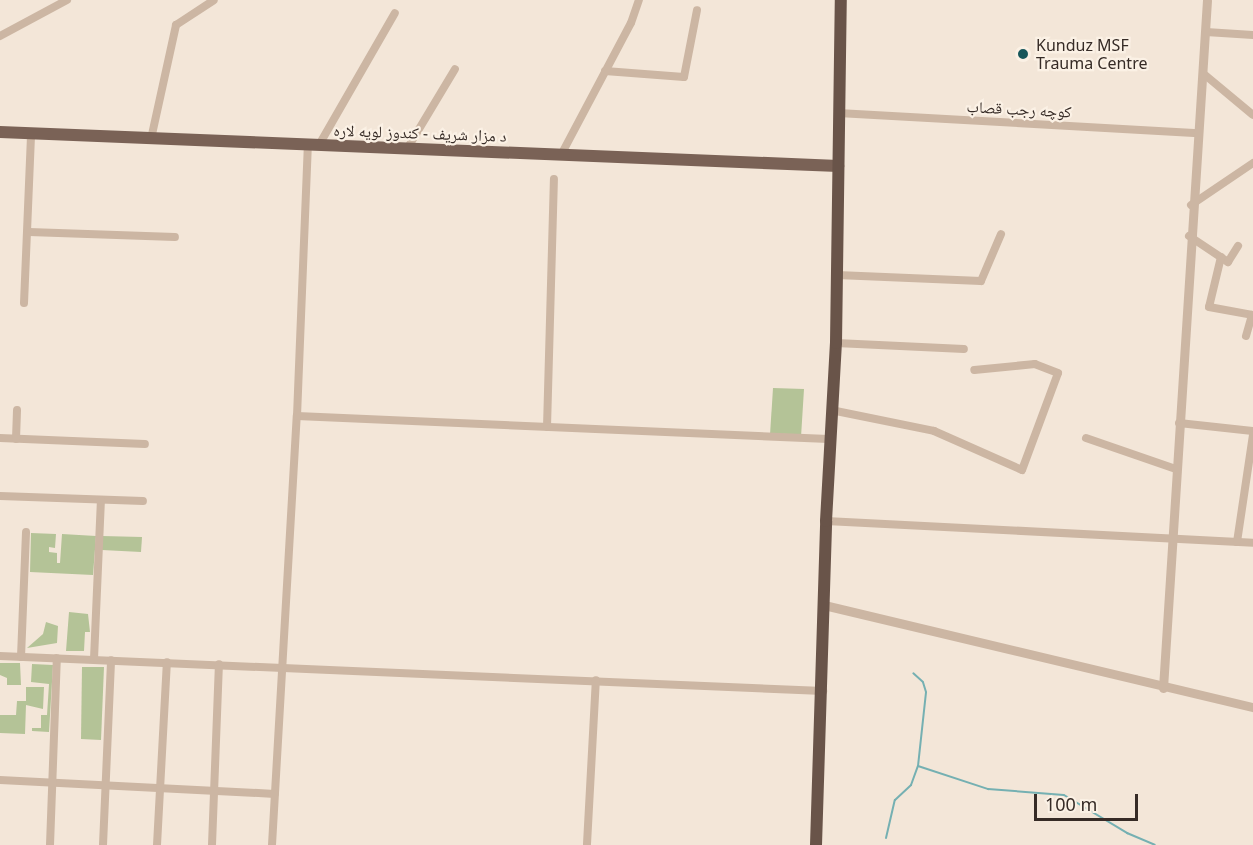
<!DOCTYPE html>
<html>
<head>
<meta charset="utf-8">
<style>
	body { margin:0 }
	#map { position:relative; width:1253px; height:845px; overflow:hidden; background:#f3e6d8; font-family:"Noto Sans","Noto Naskh Arabic",sans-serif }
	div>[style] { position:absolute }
	.green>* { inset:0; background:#b4c397 }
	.stream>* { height:2px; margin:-1px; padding:0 1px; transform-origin:1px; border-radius:1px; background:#75b0b2 }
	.minor>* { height:8px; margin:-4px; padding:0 4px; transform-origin:4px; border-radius:4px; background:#ccb6a3 }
	.tertiary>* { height:9px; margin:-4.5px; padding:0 4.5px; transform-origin:4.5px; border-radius:4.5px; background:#ccb6a3 }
	.primary>* { height:12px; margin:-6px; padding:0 6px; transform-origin:6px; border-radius:6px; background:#7a6256 }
	.trunk>* { height:12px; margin:-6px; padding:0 6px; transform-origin:6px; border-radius:6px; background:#695449 }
	.dots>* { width:16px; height:16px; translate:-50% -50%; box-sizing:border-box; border:3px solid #fbf1e5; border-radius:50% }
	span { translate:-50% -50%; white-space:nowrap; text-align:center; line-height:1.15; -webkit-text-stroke:4.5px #fbf1e5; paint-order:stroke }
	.poi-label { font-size:16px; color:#362b26 }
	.left { translate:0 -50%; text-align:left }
	.street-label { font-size:16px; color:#362b26 }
	.scale { position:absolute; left:1034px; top:794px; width:104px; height:27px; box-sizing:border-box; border:3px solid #362b26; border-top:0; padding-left:8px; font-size:18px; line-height:21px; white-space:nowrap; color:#362b26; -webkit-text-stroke:4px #fbf1e5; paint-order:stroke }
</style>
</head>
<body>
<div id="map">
	<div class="green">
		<div style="clip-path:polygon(773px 388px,804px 389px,801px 437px,770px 435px)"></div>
		<div style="clip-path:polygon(31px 533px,56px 534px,55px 548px,49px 547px,49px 552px,57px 553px,57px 563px,60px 563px,62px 534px,96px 536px,93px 575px,30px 572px)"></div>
		<div style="clip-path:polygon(102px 536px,142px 537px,141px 552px,102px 550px)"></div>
		<div style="clip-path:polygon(69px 612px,88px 614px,90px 632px,85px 632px,84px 651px,66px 651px)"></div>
		<div style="clip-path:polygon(46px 622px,58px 626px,57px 643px,27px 648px,43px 634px)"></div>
		<div style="clip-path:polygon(0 663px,20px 663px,21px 685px,7px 685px,7px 678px,0 675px)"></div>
		<div style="clip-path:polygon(32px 664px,53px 665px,49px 732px,32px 731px,32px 728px,41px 728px,41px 715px,47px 715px,49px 684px,31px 682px)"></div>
		<div style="clip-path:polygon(82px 667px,104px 667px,101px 740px,81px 739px)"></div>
		<div style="clip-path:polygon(26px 687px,44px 687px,43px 709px,26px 705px,25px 734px,0 733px,0 715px,16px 715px,17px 701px,26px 701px)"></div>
	</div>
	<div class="stream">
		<div style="left:918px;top:766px;width:74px;rotate:18.2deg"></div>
		<div style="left:988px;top:789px;width:76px;rotate:4.5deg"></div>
		<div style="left:1064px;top:795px;width:74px;rotate:31.1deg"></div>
		<div style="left:1127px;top:833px;width:30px;rotate:23deg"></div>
		<div style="left:886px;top:838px;width:39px;rotate:-77deg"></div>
		<div style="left:895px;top:800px;width:22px;rotate:-43deg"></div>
		<div style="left:911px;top:785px;width:20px;rotate:-70deg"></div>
		<div style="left:918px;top:766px;width:74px;rotate:-83.8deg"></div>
		<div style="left:926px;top:692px;width:10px;rotate:-107deg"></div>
		<div style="left:923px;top:682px;width:13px;rotate:-138deg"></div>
	</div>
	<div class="minor">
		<div style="left:1206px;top:32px;width:47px;rotate:3.7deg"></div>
		<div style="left:0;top:36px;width:76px;rotate:-28.2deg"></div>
		<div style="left:605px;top:71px;width:79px;rotate:4.3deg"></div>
		<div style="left:684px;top:77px;width:68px;rotate:-79deg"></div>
		<div style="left:1205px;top:75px;width:62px;rotate:39.8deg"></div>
		<div style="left:838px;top:113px;width:361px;rotate:3.2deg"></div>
		<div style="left:151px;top:139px;width:117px;rotate:-77.6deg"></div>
		<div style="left:176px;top:25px;width:45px;rotate:-33.3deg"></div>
		<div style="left:319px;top:145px;width:152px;rotate:-60.1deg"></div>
		<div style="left:407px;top:149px;width:93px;rotate:-59deg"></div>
		<div style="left:561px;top:155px;width:149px;rotate:-62.1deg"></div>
		<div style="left:631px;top:23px;width:24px;rotate:-71deg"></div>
		<div style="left:1191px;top:205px;width:75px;rotate:-34.1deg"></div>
		<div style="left:29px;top:232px;width:146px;rotate:2deg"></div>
		<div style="left:1189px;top:236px;width:47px;rotate:33.7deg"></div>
		<div style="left:1228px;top:262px;width:19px;rotate:-58deg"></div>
		<div style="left:1221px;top:257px;width:51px;rotate:103.5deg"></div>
		<div style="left:1209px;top:307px;width:45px;rotate:10.3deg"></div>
		<div style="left:837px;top:275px;width:144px;rotate:2.4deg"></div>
		<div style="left:981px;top:281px;width:51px;rotate:-66.9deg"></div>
		<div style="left:24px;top:303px;width:170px;rotate:-87.6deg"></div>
		<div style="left:1246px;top:336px;width:22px;rotate:-74deg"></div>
		<div style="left:836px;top:343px;width:128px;rotate:2.7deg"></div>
		<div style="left:831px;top:410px;width:105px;rotate:11.5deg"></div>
		<div style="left:934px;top:431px;width:96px;rotate:23.9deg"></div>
		<div style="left:1022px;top:470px;width:103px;rotate:-69.6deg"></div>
		<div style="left:1058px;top:373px;width:25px;rotate:-159deg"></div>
		<div style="left:1035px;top:364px;width:61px;rotate:174.4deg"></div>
		<div style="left:297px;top:416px;width:532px;rotate:2.48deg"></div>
		<div style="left:1179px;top:423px;width:74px;rotate:6.2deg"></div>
		<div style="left:547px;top:427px;width:248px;rotate:-88.4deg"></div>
		<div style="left:0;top:438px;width:145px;rotate:2.4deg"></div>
		<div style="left:1086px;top:438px;width:95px;rotate:19deg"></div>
		<div style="left:16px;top:439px;width:29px;rotate:-88deg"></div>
		<div style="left:0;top:496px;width:143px;rotate:2deg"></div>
		<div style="left:826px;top:521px;width:428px;rotate:2.9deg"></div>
		<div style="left:1237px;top:542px;width:108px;rotate:-81.5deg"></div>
		<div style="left:0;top:656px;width:824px;rotate:2.44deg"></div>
		<div style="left:21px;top:657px;width:125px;rotate:-87.7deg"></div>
		<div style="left:94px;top:659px;width:159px;rotate:-87.5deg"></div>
		<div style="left:0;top:780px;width:275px;rotate:2.9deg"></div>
		<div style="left:587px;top:844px;width:164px;rotate:-86.9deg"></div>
		<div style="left:50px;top:845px;width:187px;rotate:-87.9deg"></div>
		<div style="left:103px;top:845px;width:185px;rotate:-87.5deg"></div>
		<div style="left:157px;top:845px;width:183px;rotate:-86.9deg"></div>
		<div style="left:212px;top:845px;width:181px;rotate:-87.8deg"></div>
		<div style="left:272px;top:845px;width:430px;rotate:-86.7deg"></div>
		<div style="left:297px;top:416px;width:271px;rotate:-87.7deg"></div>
	</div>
	<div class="tertiary">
		<div style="left:824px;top:605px;width:441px;rotate:13.4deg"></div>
		<div style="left:1163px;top:688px;width:689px;rotate:-86.34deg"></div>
	</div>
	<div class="primary">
		<div style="left:0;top:132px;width:839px;rotate:2.32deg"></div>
	</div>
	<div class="trunk">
		<div style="left:816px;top:845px;width:324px;rotate:-88.2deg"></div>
		<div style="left:826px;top:521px;width:178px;rotate:-86.8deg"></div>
		<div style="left:836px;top:343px;width:343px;rotate:-89.2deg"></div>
	</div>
	<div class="dots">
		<div style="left:1023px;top:54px;background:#18575b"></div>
	</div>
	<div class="poi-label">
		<span class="left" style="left:1036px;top:54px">Kunduz MSF<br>Trauma Centre</span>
	</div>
	<div class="street-label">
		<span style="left:1019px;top:109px;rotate:3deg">کوچه رجب قصاب</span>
		<span style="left:420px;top:133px;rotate:2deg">د مزار شریف - کندوز لویه لاره</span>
	</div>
	<div class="scale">100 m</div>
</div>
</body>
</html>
